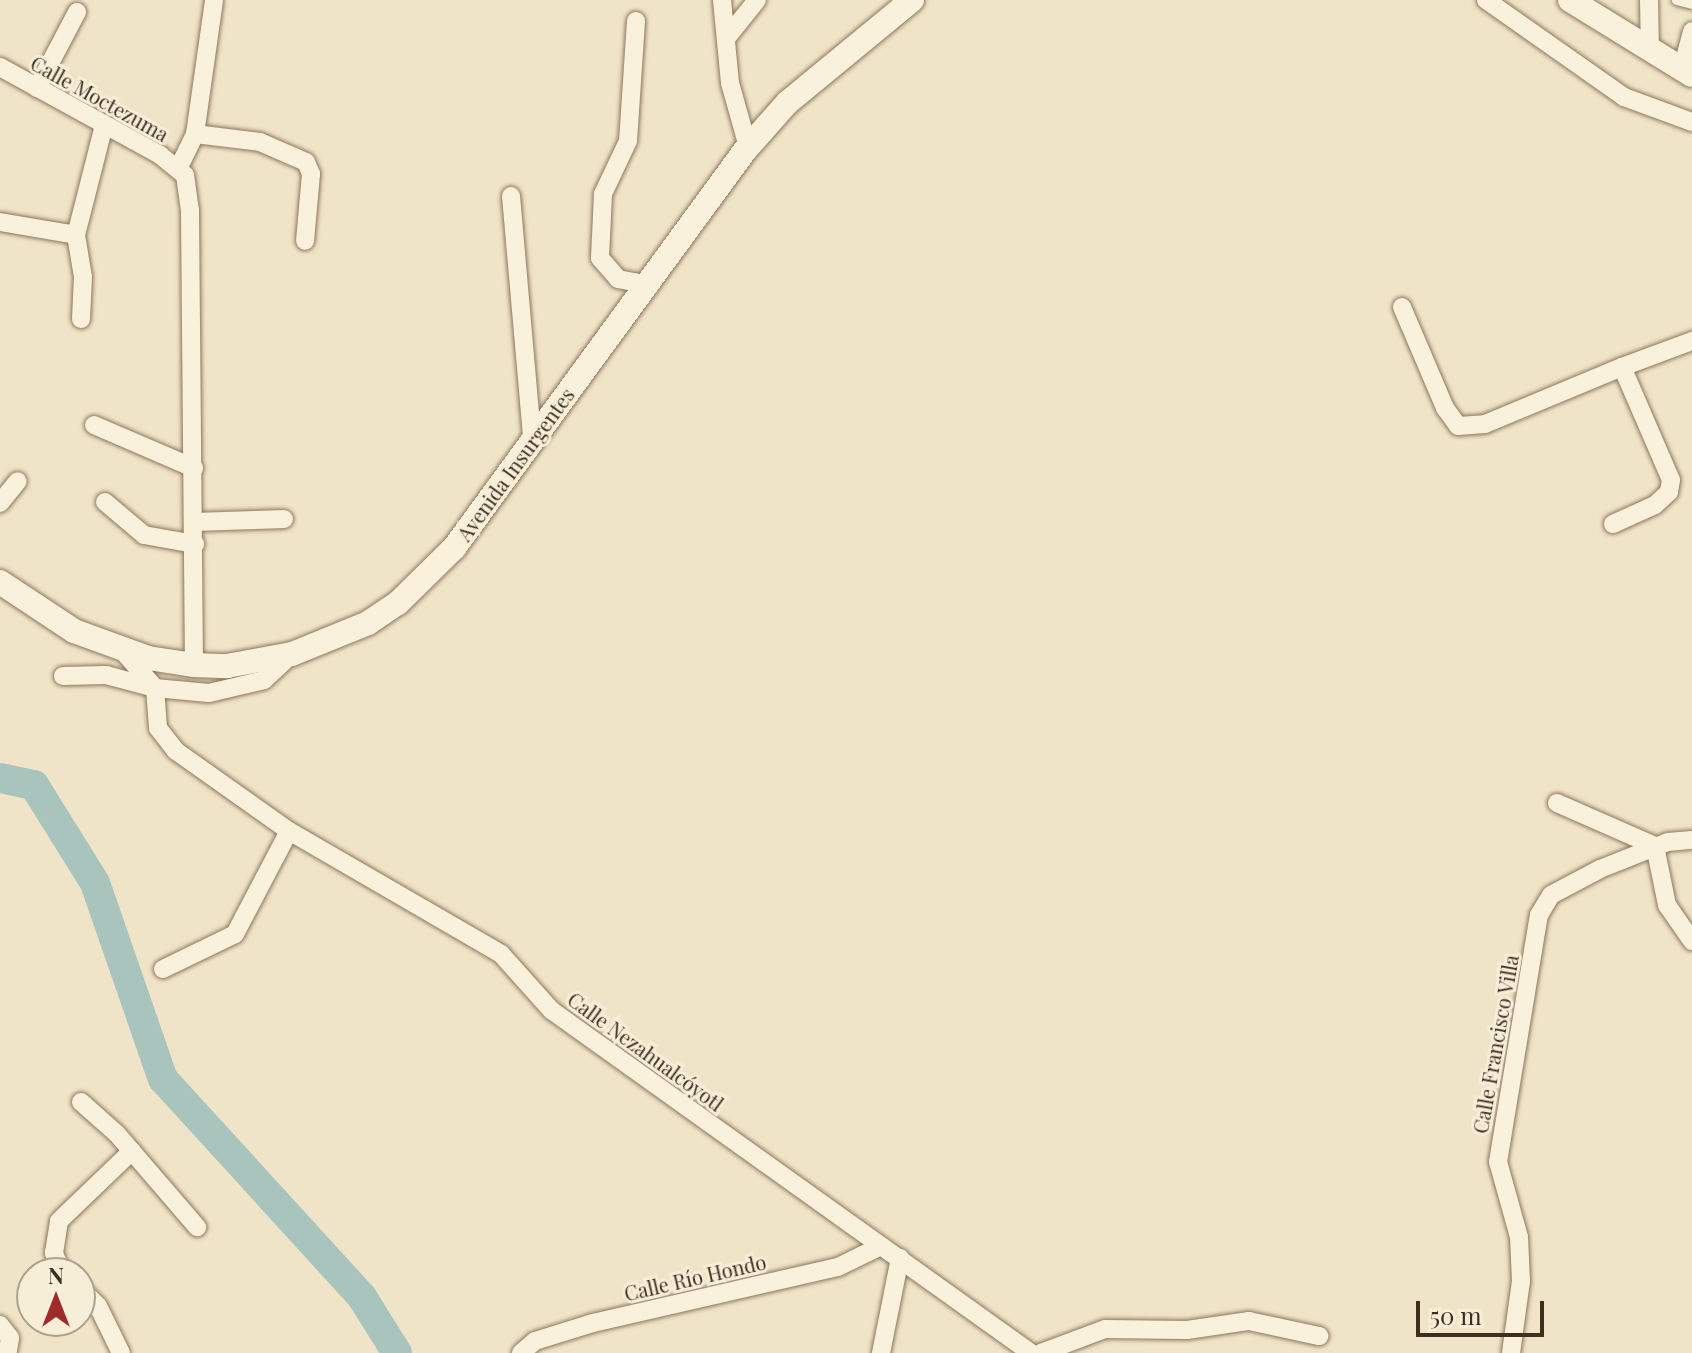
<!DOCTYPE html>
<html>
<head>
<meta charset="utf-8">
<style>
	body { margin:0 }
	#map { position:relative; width:1692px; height:1353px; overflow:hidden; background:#f0e4c8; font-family:"Playfair Display",serif }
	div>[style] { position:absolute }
	.river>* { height:30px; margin:-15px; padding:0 15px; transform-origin:15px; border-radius:15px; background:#a9c4bc }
	.roads { filter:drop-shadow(0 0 2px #8d765c) drop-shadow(0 0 2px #8d765c) }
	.service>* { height:9px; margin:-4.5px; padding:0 4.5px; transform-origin:4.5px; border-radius:4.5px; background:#faf1dc }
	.minor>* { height:18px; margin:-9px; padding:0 9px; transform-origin:9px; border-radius:9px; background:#faf1dc }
	.secondary>* { height:24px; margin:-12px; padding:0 12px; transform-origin:12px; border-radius:12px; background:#faf1dc }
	span { translate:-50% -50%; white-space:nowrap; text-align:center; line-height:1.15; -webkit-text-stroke:6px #f7eed8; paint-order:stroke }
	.street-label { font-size:20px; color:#3d2e20 }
	.north { position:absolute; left:16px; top:1257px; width:80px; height:80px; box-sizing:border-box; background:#f7eed8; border:2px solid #ada18e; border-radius:50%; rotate:0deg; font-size:22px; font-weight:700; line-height:32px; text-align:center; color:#3d2e20 }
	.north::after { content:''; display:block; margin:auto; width:28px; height:36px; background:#9e2a2b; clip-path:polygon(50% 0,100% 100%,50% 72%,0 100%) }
	.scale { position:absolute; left:1416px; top:1301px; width:128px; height:36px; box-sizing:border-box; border:4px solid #3d2e20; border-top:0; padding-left:10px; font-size:24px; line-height:28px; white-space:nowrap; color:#3d2e20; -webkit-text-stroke:6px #f7eed8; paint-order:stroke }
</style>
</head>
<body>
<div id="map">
	<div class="river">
		<div style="left:0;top:778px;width:35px;rotate:12deg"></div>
		<div style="left:34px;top:785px;width:115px;rotate:58.1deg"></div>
		<div style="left:95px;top:883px;width:207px;rotate:70.9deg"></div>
		<div style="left:163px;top:1079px;width:295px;rotate:47.6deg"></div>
		<div style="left:362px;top:1297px;width:66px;rotate:58deg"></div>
	</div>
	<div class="roads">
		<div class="service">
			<div style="left:1676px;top:0;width:16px;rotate:14deg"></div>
		</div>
		<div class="minor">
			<div style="left:722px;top:0;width:83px;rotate:84.5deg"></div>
			<div style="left:730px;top:83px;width:66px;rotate:74.3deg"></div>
			<div style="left:1486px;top:0;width:169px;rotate:35.1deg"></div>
			<div style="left:1624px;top:97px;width:72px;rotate:20.2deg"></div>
			<div style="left:1649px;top:0;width:50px;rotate:88.9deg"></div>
			<div style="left:636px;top:21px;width:120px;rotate:93.8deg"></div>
			<div style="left:628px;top:141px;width:59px;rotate:115.3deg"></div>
			<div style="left:603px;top:194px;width:64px;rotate:92.7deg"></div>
			<div style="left:600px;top:258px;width:28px;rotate:49deg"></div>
			<div style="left:618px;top:279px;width:31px;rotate:11deg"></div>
			<div style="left:728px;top:36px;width:46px;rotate:-51.1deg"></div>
			<div style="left:0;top:67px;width:183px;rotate:28.8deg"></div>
			<div style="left:160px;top:155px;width:32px;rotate:39deg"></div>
			<div style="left:185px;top:175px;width:36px;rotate:82deg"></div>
			<div style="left:190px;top:211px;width:454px;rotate:89.5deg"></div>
			<div style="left:1682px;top:69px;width:39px;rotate:-75deg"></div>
			<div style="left:37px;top:88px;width:86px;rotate:-62.2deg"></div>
			<div style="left:195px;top:134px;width:65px;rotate:7deg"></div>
			<div style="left:260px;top:142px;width:50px;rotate:23.5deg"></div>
			<div style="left:306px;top:162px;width:13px;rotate:67deg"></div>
			<div style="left:311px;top:174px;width:67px;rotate:95.1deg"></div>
			<div style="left:179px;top:167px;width:37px;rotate:-64deg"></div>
			<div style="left:195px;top:134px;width:135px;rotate:-81.9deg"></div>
			<div style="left:511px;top:196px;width:240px;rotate:85deg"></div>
			<div style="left:0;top:222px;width:77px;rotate:9.7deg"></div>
			<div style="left:1402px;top:307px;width:110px;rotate:66.9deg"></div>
			<div style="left:1445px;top:408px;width:22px;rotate:54deg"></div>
			<div style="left:1458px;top:426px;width:27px;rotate:-4deg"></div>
			<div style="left:1485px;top:424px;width:148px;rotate:-22.6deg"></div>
			<div style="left:81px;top:319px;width:42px;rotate:-87.3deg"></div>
			<div style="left:83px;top:277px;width:43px;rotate:-99.5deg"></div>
			<div style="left:76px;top:235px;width:114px;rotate:-75.7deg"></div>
			<div style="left:94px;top:425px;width:109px;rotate:23.3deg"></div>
			<div style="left:105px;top:502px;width:51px;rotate:40.2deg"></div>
			<div style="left:144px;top:535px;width:52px;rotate:10deg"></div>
			<div style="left:0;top:503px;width:28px;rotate:-51deg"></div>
			<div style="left:195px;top:522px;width:89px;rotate:-1.9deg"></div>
			<div style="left:1613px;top:524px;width:46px;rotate:-24.3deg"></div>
			<div style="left:1655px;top:505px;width:19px;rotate:-43deg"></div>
			<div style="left:1669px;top:492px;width:12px;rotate:-81deg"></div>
			<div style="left:1671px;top:480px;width:123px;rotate:-113.4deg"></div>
			<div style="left:1622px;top:367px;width:75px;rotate:-20.4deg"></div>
			<div style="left:122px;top:650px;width:50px;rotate:49deg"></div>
			<div style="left:155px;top:688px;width:40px;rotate:85.7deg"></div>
			<div style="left:158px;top:728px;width:29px;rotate:52deg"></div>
			<div style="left:176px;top:751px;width:138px;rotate:35.3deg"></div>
			<div style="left:289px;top:831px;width:245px;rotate:30.1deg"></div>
			<div style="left:501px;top:954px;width:75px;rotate:48.2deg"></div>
			<div style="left:551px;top:1010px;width:590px;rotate:35.55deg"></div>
			<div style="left:63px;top:676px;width:43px;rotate:-1.3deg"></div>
			<div style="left:106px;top:675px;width:51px;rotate:14.9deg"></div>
			<div style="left:155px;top:688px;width:54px;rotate:5.3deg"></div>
			<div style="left:209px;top:693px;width:57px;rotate:-13.3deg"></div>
			<div style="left:264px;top:680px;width:38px;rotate:-43deg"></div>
			<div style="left:1557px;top:803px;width:107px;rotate:23.7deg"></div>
			<div style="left:1655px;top:846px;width:60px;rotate:78.5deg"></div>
			<div style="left:1667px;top:905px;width:44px;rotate:55.2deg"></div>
			<div style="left:163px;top:969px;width:80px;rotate:-25.9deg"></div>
			<div style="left:235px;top:934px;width:116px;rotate:-62.3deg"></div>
			<div style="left:81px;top:1102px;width:48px;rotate:41.6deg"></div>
			<div style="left:117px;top:1134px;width:123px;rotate:49.3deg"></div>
			<div style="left:62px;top:1273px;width:22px;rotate:-112deg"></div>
			<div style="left:54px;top:1253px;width:32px;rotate:-81deg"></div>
			<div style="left:59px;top:1221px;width:101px;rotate:-43.8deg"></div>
			<div style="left:80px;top:1288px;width:25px;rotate:45deg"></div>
			<div style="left:98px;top:1306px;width:52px;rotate:63.9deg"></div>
			<div style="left:0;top:1325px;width:16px;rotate:52deg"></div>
			<div style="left:10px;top:1338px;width:13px;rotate:99deg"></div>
			<div style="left:521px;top:1353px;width:18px;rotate:-41deg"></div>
			<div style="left:535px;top:1341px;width:61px;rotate:-17.2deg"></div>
			<div style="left:593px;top:1323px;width:251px;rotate:-12.9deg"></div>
			<div style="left:838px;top:1267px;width:48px;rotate:-26deg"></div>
			<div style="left:881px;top:1353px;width:97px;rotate:-78.7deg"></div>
			<div style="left:1041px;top:1353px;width:68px;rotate:-20.6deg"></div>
			<div style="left:1105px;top:1329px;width:82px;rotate:0.7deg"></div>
			<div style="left:1187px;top:1330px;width:63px;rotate:-8.3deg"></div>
			<div style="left:1249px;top:1321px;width:72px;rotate:12.1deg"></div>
			<div style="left:1511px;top:1353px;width:73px;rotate:-82.1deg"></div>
			<div style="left:1521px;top:1281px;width:44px;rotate:-92.6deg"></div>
			<div style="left:1519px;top:1237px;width:78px;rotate:-105.6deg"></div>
			<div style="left:1498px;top:1162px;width:250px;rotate:-80.6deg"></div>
			<div style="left:1539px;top:915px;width:23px;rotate:-59deg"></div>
			<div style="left:1551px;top:895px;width:55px;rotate:-28deg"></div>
			<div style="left:1600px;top:869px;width:73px;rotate:-21.7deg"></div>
			<div style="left:1668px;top:842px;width:24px;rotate:-5deg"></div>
		</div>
		<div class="secondary">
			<div style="left:1570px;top:0;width:143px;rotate:31.6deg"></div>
			<div style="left:0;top:582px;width:89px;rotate:33.5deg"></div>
			<div style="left:74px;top:631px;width:79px;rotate:20deg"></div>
			<div style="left:148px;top:658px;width:47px;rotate:8.7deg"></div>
			<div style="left:194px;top:665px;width:33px;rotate:2deg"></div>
			<div style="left:227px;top:666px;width:66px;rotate:-10.5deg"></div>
			<div style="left:292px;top:654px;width:82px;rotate:-22.2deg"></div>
			<div style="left:368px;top:623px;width:36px;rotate:-34deg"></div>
			<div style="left:398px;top:603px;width:78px;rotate:-44.5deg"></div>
			<div style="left:454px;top:548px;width:497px;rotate:-53.8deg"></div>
			<div style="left:748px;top:147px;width:59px;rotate:-48.4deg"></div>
			<div style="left:787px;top:103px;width:162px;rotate:-39.5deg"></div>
		</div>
	</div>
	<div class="street-label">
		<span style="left:100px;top:98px;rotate:29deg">Calle Moctezuma</span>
		<span style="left:515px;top:464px;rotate:-54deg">Avenida Insurgentes</span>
		<span style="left:1495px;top:1044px;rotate:-80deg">Calle Francisco Villa</span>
		<span style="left:646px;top:1051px;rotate:36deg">Calle Nezahualcóyotl</span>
		<span style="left:695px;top:1277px;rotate:-13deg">Calle Río Hondo</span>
	</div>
	<div class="north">N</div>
	<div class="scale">50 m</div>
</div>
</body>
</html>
